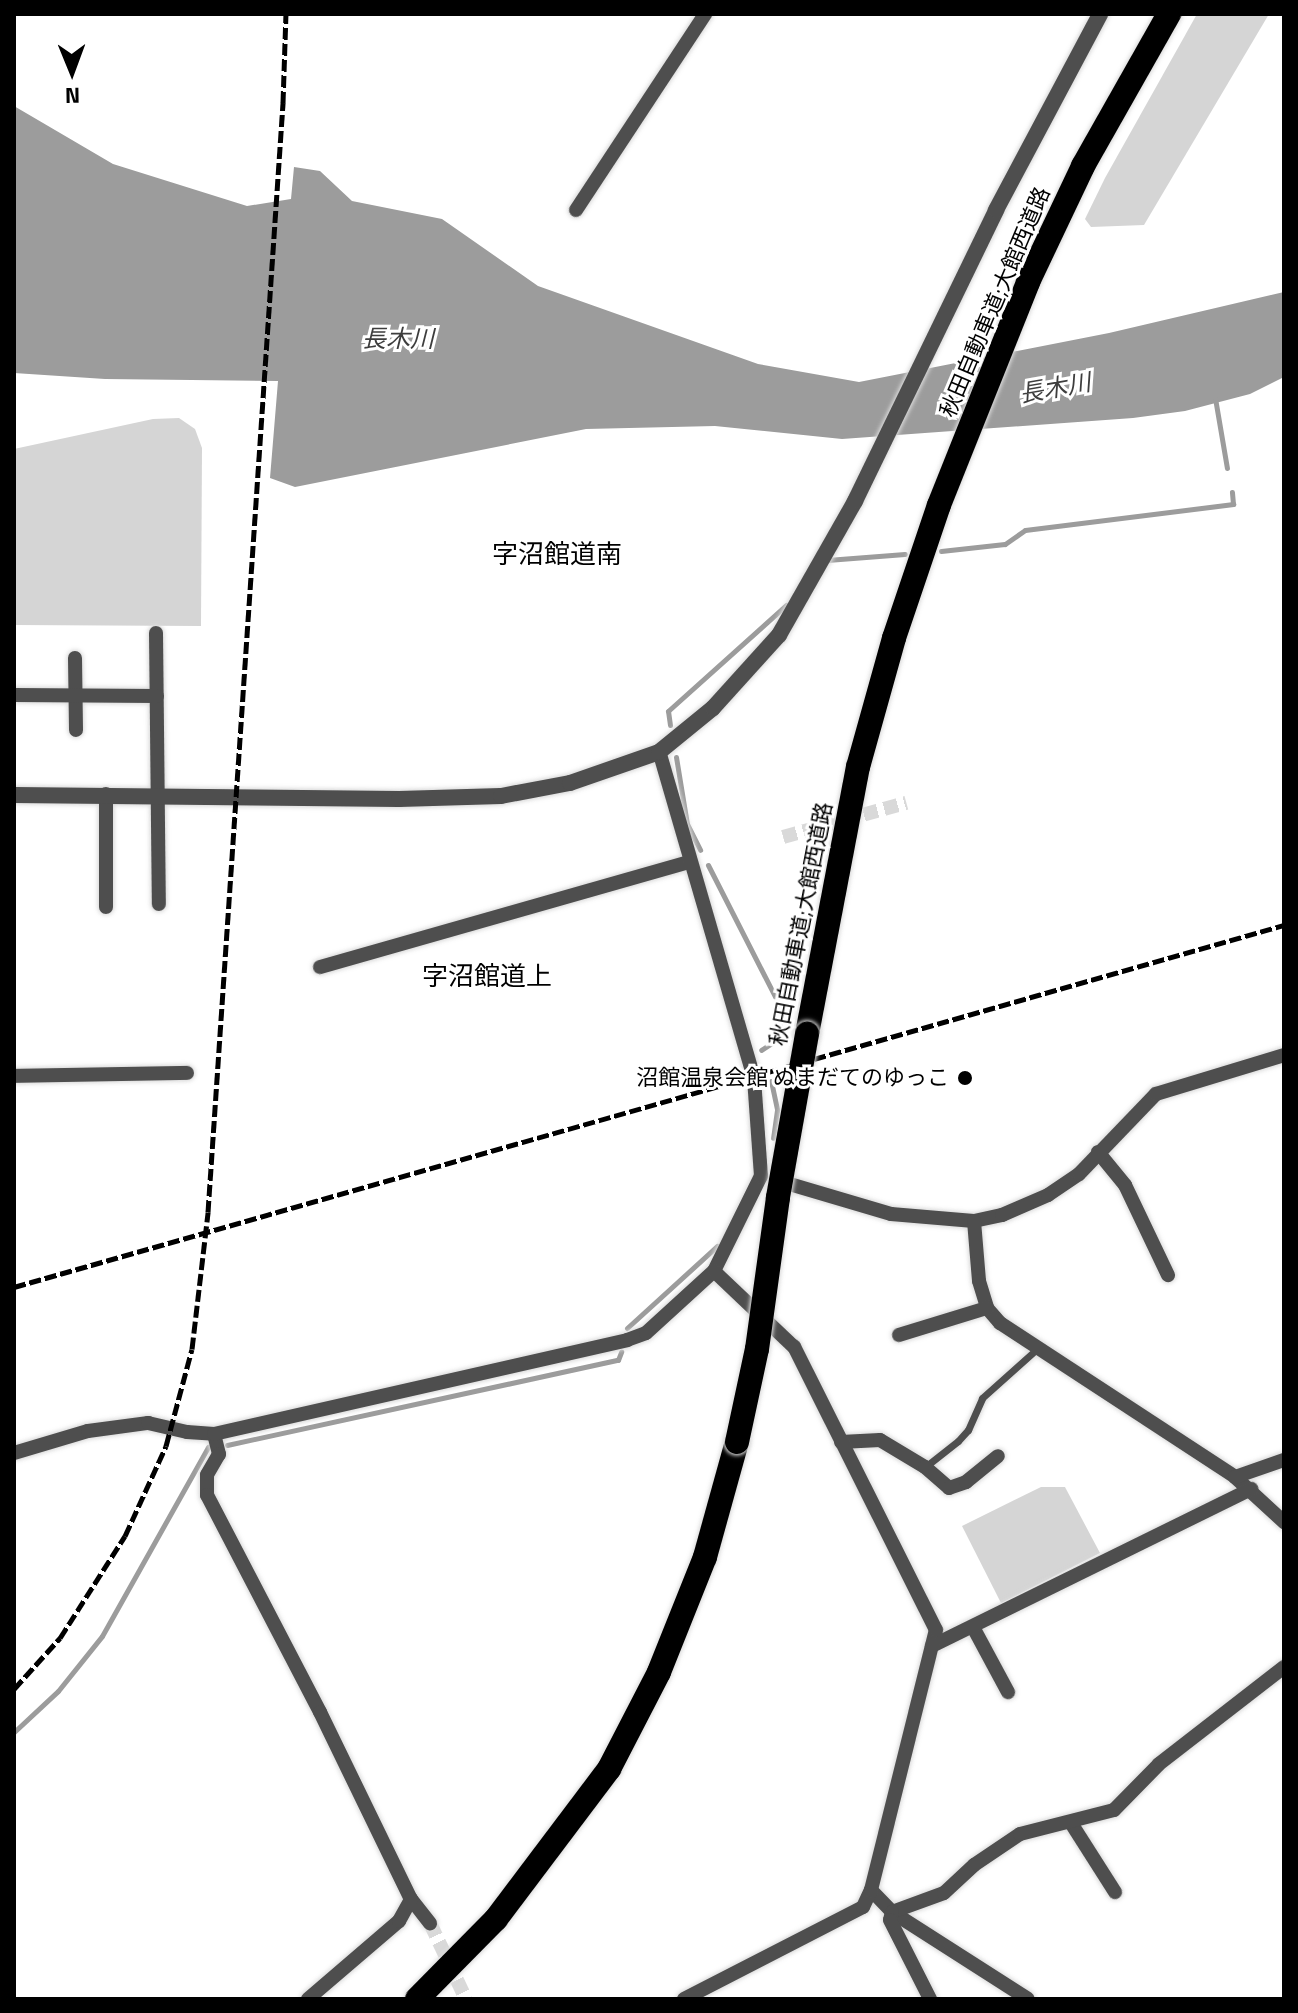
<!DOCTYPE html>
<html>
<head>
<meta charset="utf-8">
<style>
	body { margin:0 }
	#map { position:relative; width:1298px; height:2013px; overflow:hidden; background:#fff; font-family:"Titillium Web","Noto Sans JP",sans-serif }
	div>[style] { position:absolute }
	.green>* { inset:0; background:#d5d5d5 }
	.water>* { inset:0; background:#9c9c9c }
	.stream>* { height:5px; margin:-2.5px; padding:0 2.5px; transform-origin:2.5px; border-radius:2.5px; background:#9c9c9c }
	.minor-tunnel>* { height:14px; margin-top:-7px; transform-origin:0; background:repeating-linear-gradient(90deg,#d9d9d9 0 14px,transparent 0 21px) }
	.roads { filter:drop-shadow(0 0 2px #dbdbdb) drop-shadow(0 0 2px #dbdbdb) }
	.service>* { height:7px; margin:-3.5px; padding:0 3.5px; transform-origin:3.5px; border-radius:3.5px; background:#4e4e4e }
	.minor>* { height:14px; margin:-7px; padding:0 7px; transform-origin:7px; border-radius:7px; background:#4e4e4e }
	.tertiary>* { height:16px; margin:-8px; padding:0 8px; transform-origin:8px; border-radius:8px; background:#4e4e4e }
	.motorway>* { height:24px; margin:-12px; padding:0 12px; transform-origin:12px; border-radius:12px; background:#000 }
	.rail>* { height:5px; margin-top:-2.5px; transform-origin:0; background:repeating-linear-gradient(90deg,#000 0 12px,transparent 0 16px) }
	.bridges { filter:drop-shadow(0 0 2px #dbdbdb) drop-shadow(0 0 2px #dbdbdb) }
	.motorway-bridge>* { height:24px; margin:-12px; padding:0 12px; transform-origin:12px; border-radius:12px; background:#000 }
	.dots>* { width:22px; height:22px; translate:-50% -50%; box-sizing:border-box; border:4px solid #fff; border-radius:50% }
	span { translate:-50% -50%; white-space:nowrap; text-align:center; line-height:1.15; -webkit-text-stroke:6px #fff; paint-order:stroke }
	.street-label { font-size:22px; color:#000 }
	.poi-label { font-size:22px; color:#000 }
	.right { translate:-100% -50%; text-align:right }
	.water-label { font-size:24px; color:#3d3d3d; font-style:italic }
	.quarter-label { font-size:26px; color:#000 }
	.frame { position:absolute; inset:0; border:16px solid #000; pointer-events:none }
	.north { position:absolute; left:32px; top:32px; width:80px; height:80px; -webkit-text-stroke:6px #fff; paint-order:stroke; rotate:179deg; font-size:22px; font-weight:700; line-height:32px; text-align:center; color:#000 }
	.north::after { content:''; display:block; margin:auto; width:28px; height:36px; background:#000; clip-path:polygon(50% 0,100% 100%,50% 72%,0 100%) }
</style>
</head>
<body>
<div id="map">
	<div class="green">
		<div style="clip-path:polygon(1197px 14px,1269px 14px,1144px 225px,1091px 227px,1085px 219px,1105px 178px)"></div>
		<div style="clip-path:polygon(179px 418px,195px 429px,202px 448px,201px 626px,14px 625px,14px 449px,153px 419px)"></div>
		<div style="clip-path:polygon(1041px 1487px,1065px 1487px,1100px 1553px,1001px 1603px,962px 1526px)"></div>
	</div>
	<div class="water">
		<div style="clip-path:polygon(14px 106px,113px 164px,247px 206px,291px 199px,294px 167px,320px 171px,352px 201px,442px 219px,538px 286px,758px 364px,859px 382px,1109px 333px,1284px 292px,1284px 377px,1250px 394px,1185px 411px,1133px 418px,842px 439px,715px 426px,586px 429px,295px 487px,270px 478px,278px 381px,105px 379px,14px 373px)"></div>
	</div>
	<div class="stream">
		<div style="left:1215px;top:398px;width:71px;rotate:80.3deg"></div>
		<div style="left:941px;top:551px;width:64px;rotate:-6.2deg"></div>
		<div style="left:1005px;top:544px;width:24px;rotate:-35deg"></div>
		<div style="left:1025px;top:530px;width:210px;rotate:-7.1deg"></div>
		<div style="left:1233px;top:504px;width:12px;rotate:-95deg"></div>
		<div style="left:827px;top:560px;width:78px;rotate:-4.4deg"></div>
		<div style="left:670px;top:725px;width:14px;rotate:-98deg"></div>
		<div style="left:668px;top:711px;width:159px;rotate:-41.9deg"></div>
		<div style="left:676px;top:757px;width:68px;rotate:80.7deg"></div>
		<div style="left:687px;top:824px;width:29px;rotate:63deg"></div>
		<div style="left:708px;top:865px;width:163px;rotate:63deg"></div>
		<div style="left:782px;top:1010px;width:29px;rotate:98deg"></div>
		<div style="left:778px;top:1039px;width:20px;rotate:147deg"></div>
		<div style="left:771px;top:1081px;width:30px;rotate:78deg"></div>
		<div style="left:777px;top:1110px;width:28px;rotate:98deg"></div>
		<div style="left:627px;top:1328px;width:122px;rotate:-42.3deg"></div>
		<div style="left:227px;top:1445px;width:400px;rotate:-12.3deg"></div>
		<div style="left:618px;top:1360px;width:9px;rotate:-69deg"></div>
		<div style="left:14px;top:1732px;width:60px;rotate:-43deg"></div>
		<div style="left:58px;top:1691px;width:70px;rotate:-51.3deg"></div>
		<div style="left:102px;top:1636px;width:217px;rotate:-60.7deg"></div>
	</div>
	<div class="minor-tunnel">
		<div style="left:783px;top:837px;width:128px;rotate:-15.5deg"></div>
		<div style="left:430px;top:1923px;width:84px;rotate:64.7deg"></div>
	</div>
	<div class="roads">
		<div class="service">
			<div style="left:925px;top:1467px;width:42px;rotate:-38.2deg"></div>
			<div style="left:958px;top:1441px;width:15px;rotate:-48deg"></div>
			<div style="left:968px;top:1430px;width:35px;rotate:-66deg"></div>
			<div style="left:982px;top:1398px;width:75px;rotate:-41.8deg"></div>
		</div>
		<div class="minor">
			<div style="left:576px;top:210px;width:235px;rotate:-56.6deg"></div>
			<div style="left:156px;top:633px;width:271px;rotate:89.4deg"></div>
			<div style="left:75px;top:658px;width:72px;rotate:89.2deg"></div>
			<div style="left:14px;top:695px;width:143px;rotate:0.4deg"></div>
			<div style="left:106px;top:794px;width:113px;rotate:90deg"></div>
			<div style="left:320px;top:967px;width:383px;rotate:-15.9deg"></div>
			<div style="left:14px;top:1076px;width:173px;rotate:-1deg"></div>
			<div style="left:1098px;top:1152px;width:43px;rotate:50.7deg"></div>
			<div style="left:1125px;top:1185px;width:100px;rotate:64.5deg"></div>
			<div style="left:776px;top:1180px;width:120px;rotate:16.5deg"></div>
			<div style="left:891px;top:1214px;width:83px;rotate:4.8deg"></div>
			<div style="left:974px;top:1221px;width:29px;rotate:-12deg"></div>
			<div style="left:1002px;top:1215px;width:50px;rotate:-23.5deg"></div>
			<div style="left:1048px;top:1195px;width:37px;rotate:-34deg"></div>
			<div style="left:1079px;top:1174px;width:111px;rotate:-46.1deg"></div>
			<div style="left:1156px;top:1094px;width:134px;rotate:-16.9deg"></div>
			<div style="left:974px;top:1221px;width:60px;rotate:85.2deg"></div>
			<div style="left:979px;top:1281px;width:28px;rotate:73deg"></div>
			<div style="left:987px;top:1308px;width:20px;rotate:49deg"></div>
			<div style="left:1000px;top:1323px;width:281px;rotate:33.2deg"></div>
			<div style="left:1235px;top:1477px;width:67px;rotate:42.6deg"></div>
			<div style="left:899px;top:1335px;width:92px;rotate:-17.1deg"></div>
			<div style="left:214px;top:1434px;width:21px;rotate:76deg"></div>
			<div style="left:219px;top:1454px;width:24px;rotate:120deg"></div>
			<div style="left:207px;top:1475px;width:20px;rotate:90deg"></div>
			<div style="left:207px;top:1495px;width:245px;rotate:62.5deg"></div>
			<div style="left:320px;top:1712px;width:208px;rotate:64.1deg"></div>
			<div style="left:411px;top:1899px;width:31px;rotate:52deg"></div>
			<div style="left:841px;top:1442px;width:39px;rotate:-3deg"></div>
			<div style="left:880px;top:1440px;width:52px;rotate:31deg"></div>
			<div style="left:925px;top:1467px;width:32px;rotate:41deg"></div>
			<div style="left:949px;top:1488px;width:18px;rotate:-19deg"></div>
			<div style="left:966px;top:1482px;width:41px;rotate:-39.1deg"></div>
			<div style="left:14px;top:1453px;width:77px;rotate:-16.6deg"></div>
			<div style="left:88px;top:1431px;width:61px;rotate:-7.6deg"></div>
			<div style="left:148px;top:1423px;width:40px;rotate:13deg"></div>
			<div style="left:187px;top:1432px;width:27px;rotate:4deg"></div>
			<div style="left:214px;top:1434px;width:424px;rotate:-12.8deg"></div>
			<div style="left:627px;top:1340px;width:20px;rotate:-20deg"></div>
			<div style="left:646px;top:1333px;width:92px;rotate:-42.4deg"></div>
			<div style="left:714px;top:1271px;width:106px;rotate:-63.7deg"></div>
			<div style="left:761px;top:1176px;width:98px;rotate:-94.1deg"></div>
			<div style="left:754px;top:1078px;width:340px;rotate:-106.2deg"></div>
			<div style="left:1235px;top:1477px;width:52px;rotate:-19.1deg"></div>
			<div style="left:973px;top:1627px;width:74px;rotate:61.7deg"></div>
			<div style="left:932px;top:1646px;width:356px;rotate:-26.2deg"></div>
			<div style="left:1071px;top:1823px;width:82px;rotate:57.5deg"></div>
			<div style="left:871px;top:1890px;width:30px;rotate:46deg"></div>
			<div style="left:892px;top:1912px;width:161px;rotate:32.6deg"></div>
			<div style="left:892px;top:1912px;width:55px;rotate:-20.1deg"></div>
			<div style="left:944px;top:1893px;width:41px;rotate:-43deg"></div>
			<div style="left:974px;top:1865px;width:55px;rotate:-34deg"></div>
			<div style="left:1020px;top:1834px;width:97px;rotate:-14.3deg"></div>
			<div style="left:1114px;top:1810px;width:64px;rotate:-45.6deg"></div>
			<div style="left:1159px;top:1764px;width:158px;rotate:-37.8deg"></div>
			<div style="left:892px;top:1912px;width:8px;rotate:104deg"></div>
			<div style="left:890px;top:1920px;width:89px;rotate:63.1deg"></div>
			<div style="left:308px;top:1999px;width:120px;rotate:-40.6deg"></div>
			<div style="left:399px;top:1921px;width:25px;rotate:-61deg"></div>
			<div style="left:684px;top:1999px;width:201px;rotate:-27.2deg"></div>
			<div style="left:863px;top:1907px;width:19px;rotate:-65deg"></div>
			<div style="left:871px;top:1890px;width:268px;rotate:-76deg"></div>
			<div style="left:936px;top:1630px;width:317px;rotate:-116.6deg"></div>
			<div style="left:794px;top:1347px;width:110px;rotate:-136.5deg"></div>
		</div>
		<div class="tertiary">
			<div style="left:14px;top:795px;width:385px;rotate:0.6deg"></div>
			<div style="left:399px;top:799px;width:102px;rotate:-1.7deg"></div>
			<div style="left:501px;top:796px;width:70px;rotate:-10.7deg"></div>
			<div style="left:570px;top:783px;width:94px;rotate:-19.2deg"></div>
			<div style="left:659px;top:752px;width:70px;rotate:-39.2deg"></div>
			<div style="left:713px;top:708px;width:98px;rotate:-47.9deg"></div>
			<div style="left:779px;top:635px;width:154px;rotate:-60.4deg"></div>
			<div style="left:855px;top:501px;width:323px;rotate:-64.1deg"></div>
			<div style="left:996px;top:210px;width:222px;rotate:-62deg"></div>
		</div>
		<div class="motorway">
			<div style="left:807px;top:1034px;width:272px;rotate:-79.2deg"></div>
			<div style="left:858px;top:767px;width:134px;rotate:-74.4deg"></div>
			<div style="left:894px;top:638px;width:140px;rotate:-71.3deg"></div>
			<div style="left:939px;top:505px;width:240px;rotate:-68.2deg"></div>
			<div style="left:1028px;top:282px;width:128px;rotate:-64.6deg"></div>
			<div style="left:1083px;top:166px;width:175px;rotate:-60.5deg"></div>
			<div style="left:417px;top:1999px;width:112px;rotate:-45.4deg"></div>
			<div style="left:496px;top:1919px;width:188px;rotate:-53deg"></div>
			<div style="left:609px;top:1769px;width:109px;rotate:-62.7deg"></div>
			<div style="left:659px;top:1672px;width:124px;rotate:-68.2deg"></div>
			<div style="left:705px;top:1557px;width:119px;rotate:-74.5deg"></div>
		</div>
	</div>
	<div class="rail">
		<div style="left:14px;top:1287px;width:1321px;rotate:-15.91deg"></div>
		<div style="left:14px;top:1689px;width:69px;rotate:-48deg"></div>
		<div style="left:60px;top:1638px;width:121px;rotate:-57.5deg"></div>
		<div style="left:125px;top:1536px;width:99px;rotate:-65.5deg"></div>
		<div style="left:166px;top:1446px;width:100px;rotate:-75deg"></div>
		<div style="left:192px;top:1349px;width:138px;rotate:-83.3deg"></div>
		<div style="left:208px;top:1212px;width:1112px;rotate:-86.13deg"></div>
		<div style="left:283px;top:103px;width:89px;rotate:-88.1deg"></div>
	</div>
	<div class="bridges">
		<div class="motorway-bridge">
			<div style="left:737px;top:1442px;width:95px;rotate:-77.9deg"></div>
			<div style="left:757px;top:1349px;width:153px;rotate:-82.1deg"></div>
			<div style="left:778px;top:1197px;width:166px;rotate:-79.9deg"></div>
		</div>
	</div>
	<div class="dots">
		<div style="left:965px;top:1078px;background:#000"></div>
	</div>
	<div class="street-label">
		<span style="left:995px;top:302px;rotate:-67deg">秋田自動車道;大館西道路</span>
		<span style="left:801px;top:924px;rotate:-79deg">秋田自動車道;大館西道路</span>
	</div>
	<div class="poi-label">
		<span class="right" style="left:949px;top:1078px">沼館温泉会館 ぬまだてのゆっこ</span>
	</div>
	<div class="water-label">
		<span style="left:398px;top:339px">長木川</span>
		<span style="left:1055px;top:388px;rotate:-10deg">長木川</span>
	</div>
	<div class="quarter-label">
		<span style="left:557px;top:554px">字沼館道南</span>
		<span style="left:487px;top:976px">字沼館道上</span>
	</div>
	<div class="frame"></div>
	<div class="north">N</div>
</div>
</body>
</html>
